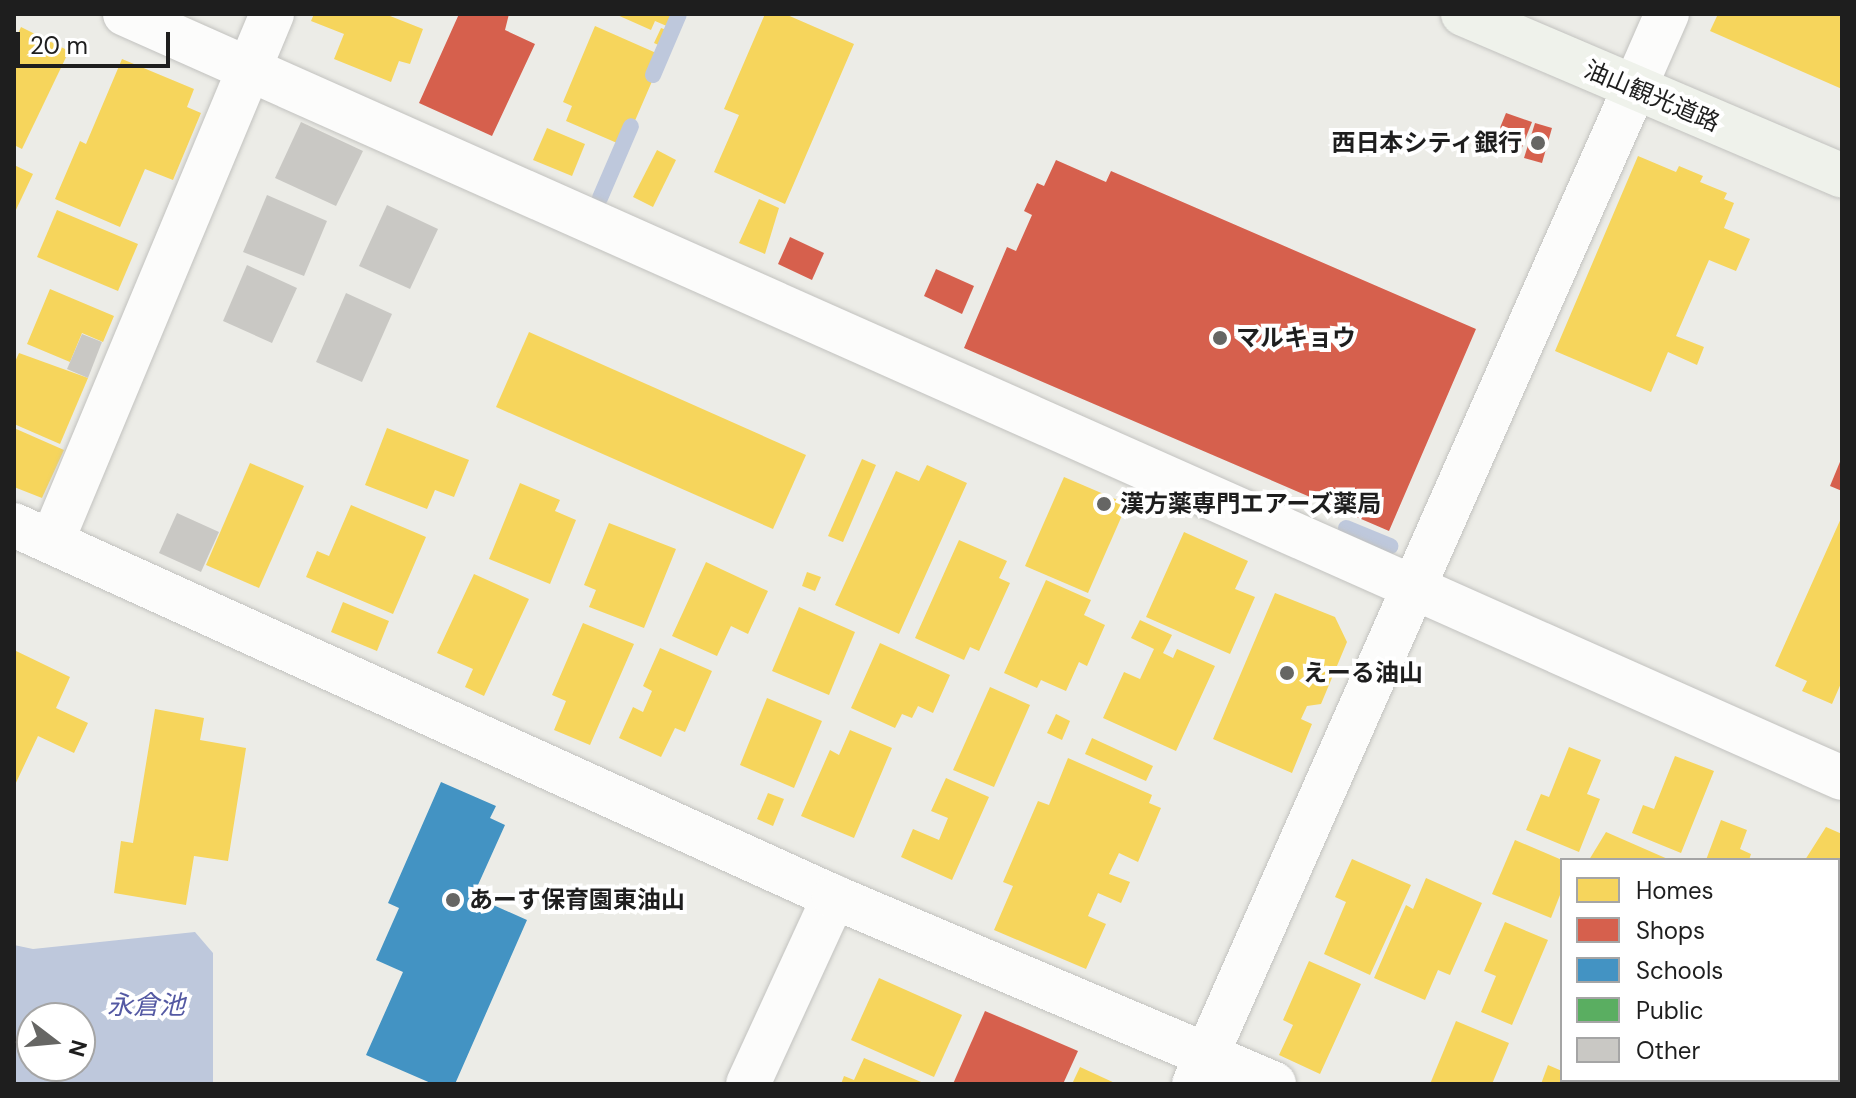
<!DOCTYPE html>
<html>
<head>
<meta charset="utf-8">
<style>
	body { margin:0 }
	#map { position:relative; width:1856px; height:1098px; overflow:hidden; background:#ecece7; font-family:"DM Sans","Noto Sans JP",sans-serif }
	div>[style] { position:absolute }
	.water>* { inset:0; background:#bec8dc }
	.homes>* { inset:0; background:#f6d55c }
	.shops>* { inset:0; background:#d6604d }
	.schools>* { inset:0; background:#4393c3 }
	.public>* { inset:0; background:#5aae61 }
	.stream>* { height:16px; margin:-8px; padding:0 8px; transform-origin:8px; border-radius:8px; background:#bec8dc }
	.building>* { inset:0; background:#c9c8c4 }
	.roads { filter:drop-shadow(0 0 2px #c2c2bf) drop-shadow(0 0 2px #c2c2bf) }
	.minor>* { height:44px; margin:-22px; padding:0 22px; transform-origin:22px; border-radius:22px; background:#fcfcfb }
	.tertiary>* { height:44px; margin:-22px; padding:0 22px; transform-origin:22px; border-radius:22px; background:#fcfcfb }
	.secondary>* { height:44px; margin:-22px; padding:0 22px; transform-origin:22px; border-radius:22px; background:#eff2eb }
	.dots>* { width:22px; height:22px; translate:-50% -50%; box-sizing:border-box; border:4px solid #fff; border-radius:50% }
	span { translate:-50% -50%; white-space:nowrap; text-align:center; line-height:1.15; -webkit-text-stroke:8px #fff; paint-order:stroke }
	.street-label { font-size:24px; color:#1e1e1e }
	.poi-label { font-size:24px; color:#1e1e1e; font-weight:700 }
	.right { translate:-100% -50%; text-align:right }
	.left { translate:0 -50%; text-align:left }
	.water-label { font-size:26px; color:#5459a3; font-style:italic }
	.frame { position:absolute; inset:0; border:16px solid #1e1e1e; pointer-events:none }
	.legend { position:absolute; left:1560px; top:858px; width:280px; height:224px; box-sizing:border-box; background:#fff; border:2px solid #a5a5a5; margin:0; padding:10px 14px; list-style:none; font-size:24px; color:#1e1e1e }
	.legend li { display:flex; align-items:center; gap:16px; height:40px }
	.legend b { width:40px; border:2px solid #a5a5a5 }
	.north { position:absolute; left:16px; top:1002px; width:80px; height:80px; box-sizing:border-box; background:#fff; border:2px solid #a5a5a5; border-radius:50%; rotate:106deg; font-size:22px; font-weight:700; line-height:32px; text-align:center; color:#1e1e1e }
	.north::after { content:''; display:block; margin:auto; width:28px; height:36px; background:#666664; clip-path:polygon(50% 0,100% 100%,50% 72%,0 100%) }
	.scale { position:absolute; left:16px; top:32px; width:154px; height:36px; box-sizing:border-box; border:4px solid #1e1e1e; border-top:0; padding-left:10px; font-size:24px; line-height:28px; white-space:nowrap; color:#1e1e1e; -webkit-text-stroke:6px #fff; paint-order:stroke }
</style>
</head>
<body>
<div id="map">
	<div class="water">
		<div style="clip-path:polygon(evenodd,195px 932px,213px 953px,213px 1084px,14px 1084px,14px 945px,33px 949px,195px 932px,32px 1018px,80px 1018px,80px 1066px,32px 1066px,32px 1018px)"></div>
	</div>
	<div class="homes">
		<div style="clip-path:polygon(314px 14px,385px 14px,423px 29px,410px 64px,399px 61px,391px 82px,334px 59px,344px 34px,311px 21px)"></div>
		<div style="clip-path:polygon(615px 14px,683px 14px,676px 30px,655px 21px,651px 30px)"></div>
		<div style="clip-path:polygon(765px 14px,785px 14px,854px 44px,785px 204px,714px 172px,739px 115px,724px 109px)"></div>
		<div style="clip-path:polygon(1718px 14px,1842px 14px,1842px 89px,1710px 31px)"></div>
		<div style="clip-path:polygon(595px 26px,663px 56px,624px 146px,566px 121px,572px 106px,563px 102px)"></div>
		<div style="clip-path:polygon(21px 27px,69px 51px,22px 149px,14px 145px,14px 42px)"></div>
		<div style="clip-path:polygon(661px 28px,672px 32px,665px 48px,654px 43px)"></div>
		<div style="clip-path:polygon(122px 59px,194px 89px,187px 107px,201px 113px,173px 180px,145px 169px,120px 227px,55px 199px,80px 141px,86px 144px)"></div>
		<div style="clip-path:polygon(547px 128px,585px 144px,572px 176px,533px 160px)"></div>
		<div style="clip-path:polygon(657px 150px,676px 160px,653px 207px,633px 197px)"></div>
		<div style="clip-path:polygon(1638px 156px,1676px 172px,1679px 166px,1703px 176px,1700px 182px,1727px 193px,1724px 199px,1734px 203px,1724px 228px,1750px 239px,1736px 271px,1709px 260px,1676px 336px,1704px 347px,1697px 365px,1668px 352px,1651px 392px,1555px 351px)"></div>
		<div style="clip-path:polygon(14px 165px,33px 174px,14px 214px)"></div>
		<div style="clip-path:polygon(759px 199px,779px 208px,765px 254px,739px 243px)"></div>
		<div style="clip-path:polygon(57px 210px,138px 244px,118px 291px,37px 257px)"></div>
		<div style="clip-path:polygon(50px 289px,114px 316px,103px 342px,82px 333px,70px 362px,27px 344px)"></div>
		<div style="clip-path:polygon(529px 332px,806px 455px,773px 529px,496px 407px)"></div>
		<div style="clip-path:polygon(19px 353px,88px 378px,60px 444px,14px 424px,14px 364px)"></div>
		<div style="clip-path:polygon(14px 428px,64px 450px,42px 498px,14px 487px)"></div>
		<div style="clip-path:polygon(387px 428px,469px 460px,454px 497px,435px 490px,427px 509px,365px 485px)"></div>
		<div style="clip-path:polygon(862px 459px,876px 465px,843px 542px,828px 536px)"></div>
		<div style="clip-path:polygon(250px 463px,304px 486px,259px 588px,206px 565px)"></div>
		<div style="clip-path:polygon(927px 465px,967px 483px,899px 634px,835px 605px,896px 471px,919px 481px)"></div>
		<div style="clip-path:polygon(1064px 477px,1127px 504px,1088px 593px,1025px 566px)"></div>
		<div style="clip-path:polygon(520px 483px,560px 500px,555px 511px,576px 520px,550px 584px,489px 559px)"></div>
		<div style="clip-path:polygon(351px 505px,426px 537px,393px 614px,306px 577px,317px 551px,329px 556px)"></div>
		<div style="clip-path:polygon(1842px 516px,1842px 681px,1832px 704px,1802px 691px,1807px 681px,1775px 666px)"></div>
		<div style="clip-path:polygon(609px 523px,676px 549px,644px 628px,589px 607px,596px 590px,584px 585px)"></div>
		<div style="clip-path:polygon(1184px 532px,1248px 561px,1235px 589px,1255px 597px,1230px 654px,1146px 617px)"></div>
		<div style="clip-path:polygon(959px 540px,1007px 561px,999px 578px,1010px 583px,979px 651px,970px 647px,964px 660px,915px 638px)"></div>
		<div style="clip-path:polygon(706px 562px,768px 591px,748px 634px,731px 626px,717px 656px,672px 636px)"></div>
		<div style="clip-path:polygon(807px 572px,821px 577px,815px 591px,802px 586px)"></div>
		<div style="clip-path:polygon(474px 574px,529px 599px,484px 696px,465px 687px,473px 669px,437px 653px)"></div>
		<div style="clip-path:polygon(1046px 580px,1091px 600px,1084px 615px,1105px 625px,1087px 666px,1079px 662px,1066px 691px,1041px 680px,1037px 688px,1004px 673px)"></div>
		<div style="clip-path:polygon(1275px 593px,1335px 617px,1347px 642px,1321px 704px,1307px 706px,1301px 719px,1312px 724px,1292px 773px,1213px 739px)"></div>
		<div style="clip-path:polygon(343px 602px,389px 621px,377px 651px,331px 632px)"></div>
		<div style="clip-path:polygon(799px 607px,855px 632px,829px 695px,772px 671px)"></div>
		<div style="clip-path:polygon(1140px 620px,1172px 635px,1163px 653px,1173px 658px,1177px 649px,1215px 666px,1176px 751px,1103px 718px,1124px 672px,1140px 679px,1154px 649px,1131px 638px)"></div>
		<div style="clip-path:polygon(583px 623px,634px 644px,590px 745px,554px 730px,566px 701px,552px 695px)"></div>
		<div style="clip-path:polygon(880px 643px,950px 675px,933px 713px,918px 706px,912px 718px,902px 714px,895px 728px,851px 708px)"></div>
		<div style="clip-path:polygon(660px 648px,712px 671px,685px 732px,675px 728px,661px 757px,619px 738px,633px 707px,643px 712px,652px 691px,643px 686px)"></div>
		<div style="clip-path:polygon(14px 650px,70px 677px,56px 708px,88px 723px,74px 753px,38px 736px,14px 787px)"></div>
		<div style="clip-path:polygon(990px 687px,1030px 705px,994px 787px,953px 770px)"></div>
		<div style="clip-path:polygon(767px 698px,822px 721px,794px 788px,740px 765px)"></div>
		<div style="clip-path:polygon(155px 709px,204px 718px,200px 740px,246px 748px,228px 861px,194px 856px,186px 905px,114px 893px,121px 841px,133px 843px)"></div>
		<div style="clip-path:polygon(1056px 714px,1070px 721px,1062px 740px,1047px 733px)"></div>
		<div style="clip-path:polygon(850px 730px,892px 748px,854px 838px,801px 816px,830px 750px,839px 755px)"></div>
		<div style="clip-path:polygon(1092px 738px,1153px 766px,1146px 781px,1085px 754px)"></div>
		<div style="clip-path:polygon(1569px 747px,1601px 760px,1587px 794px,1600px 799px,1579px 852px,1526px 830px,1541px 794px,1549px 797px)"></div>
		<div style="clip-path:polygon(1675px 756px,1714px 771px,1681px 853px,1632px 833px,1643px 805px,1654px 809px)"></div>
		<div style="clip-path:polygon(1068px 758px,1152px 795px,1149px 803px,1161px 808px,1138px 862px,1119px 853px,1109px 874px,1130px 882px,1121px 903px,1098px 893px,1088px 916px,1106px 924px,1086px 969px,994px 930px,1013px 886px,1003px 882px,1038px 801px,1049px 805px)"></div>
		<div style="clip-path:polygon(946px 778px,989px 797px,952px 880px,901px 857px,913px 829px,939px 840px,948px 818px,931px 811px)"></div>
		<div style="clip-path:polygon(768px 793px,784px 799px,773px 826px,757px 819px)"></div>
		<div style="clip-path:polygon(1721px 820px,1747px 830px,1740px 849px,1751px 854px,1749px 860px,1706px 860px)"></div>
		<div style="clip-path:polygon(1826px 827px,1842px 834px,1838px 897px,1838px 860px,1805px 860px)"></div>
		<div style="clip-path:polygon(1606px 832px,1670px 860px,1589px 860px)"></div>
		<div style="clip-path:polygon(1515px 840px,1562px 860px,1562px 890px,1551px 918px,1492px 894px)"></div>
		<div style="clip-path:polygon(1352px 859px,1411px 885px,1370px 975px,1324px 954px,1346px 902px,1335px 897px)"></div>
		<div style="clip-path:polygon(1426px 878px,1482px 903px,1450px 975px,1438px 970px,1425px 1000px,1374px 978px,1406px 905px,1413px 909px)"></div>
		<div style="clip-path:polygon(1505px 922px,1548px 940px,1512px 1025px,1481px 1012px,1496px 976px,1484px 971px)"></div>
		<div style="clip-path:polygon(1309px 961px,1361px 984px,1320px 1074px,1279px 1055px,1293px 1025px,1283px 1020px)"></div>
		<div style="clip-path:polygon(879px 978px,962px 1015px,934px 1077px,851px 1040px)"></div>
		<div style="clip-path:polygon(1456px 1021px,1509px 1043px,1492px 1084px,1430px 1084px)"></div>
		<div style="clip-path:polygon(864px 1058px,926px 1084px,841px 1084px,844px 1076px,854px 1080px)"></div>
		<div style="clip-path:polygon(1548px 1065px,1562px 1071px,1562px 1080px,1592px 1084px,1541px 1084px)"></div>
		<div style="clip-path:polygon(1080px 1067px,1117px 1084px,1072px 1084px)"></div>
		<div style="clip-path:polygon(1650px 1080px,1718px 1080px,1648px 1084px)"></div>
	</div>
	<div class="shops">
		<div style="clip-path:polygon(459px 14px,509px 14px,505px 30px,535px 44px,492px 136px,419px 103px)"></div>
		<div style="clip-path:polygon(1506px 113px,1532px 122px,1521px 150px,1495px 140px)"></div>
		<div style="clip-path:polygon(1535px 123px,1552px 128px,1542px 163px,1524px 158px)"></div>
		<div style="clip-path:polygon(1056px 160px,1106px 182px,1111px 171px,1476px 329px,1389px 531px,964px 348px,1007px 247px,1016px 251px,1032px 215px,1024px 211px,1037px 183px,1044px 186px)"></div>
		<div style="clip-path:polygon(790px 237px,824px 253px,812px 280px,778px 264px)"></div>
		<div style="clip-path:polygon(936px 269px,974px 286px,962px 314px,924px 296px)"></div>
		<div style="clip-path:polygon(1842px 457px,1842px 491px,1830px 486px)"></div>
		<div style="clip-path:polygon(985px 1011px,1078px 1051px,1063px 1084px,953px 1084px)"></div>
	</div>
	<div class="schools">
		<div style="clip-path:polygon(441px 782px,496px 806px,490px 818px,505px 825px,473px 896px,527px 920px,455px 1084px,433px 1084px,366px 1055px,403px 972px,376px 960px,399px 908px,388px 903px)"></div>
	</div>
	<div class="public">
		<div style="clip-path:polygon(1838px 949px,1842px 950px,1842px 1033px,1838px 1031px)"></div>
	</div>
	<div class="stream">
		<div style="left:653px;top:75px;width:66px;rotate:-66.9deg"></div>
		<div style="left:600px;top:198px;width:78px;rotate:-66.7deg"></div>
		<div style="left:1346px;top:528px;width:48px;rotate:22.2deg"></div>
	</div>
	<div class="building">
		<div style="clip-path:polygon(301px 122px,363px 151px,336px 206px,275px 178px)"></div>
		<div style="clip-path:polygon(267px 195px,327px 221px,304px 276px,243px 252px)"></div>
		<div style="clip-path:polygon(387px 205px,438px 229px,410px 289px,359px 266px)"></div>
		<div style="clip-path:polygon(247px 265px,297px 288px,272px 343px,223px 321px)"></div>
		<div style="clip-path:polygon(346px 293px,392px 314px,362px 382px,316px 362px)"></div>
		<div style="clip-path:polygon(82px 334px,102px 342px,88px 378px,67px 369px)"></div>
		<div style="clip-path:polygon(177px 513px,219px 532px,201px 572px,159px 553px)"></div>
	</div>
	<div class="roads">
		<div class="minor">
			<div style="left:125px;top:14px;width:1879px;rotate:23.99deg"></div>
			<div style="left:1634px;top:89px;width:82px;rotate:-66.3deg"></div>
			<div style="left:52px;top:541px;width:571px;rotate:-67.34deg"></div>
			<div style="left:748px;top:1084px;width:206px;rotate:-65.3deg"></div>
		</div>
		<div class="tertiary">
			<div style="left:14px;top:525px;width:900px;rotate:24.4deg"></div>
			<div style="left:834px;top:897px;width:478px;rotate:23deg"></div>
			<div style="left:1194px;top:1084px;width:1088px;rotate:-66.14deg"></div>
		</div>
		<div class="secondary">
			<div style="left:1463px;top:14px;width:412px;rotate:23.1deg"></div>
		</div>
	</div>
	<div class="dots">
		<div style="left:1538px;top:143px;background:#666664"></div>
		<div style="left:1220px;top:338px;background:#666664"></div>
		<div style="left:1104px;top:504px;background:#666664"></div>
		<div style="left:1287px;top:673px;background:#666664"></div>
		<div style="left:453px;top:900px;background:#666664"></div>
	</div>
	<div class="street-label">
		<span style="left:1652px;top:96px;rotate:23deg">油山観光道路</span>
	</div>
	<div class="poi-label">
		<span class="right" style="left:1522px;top:143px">西日本シティ銀行</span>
		<span class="left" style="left:1236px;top:338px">マルキョウ</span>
		<span class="left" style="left:1120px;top:504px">漢方薬専門エアーズ薬局</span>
		<span class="left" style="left:1303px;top:673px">えーる油山</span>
		<span class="left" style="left:469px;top:900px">あーす保育園東油山</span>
	</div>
	<div class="water-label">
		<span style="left:146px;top:1006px">永倉池</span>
	</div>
	<div class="frame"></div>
	<ul class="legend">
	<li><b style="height:22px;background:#f6d55c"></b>Homes</li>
	<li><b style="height:22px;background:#d6604d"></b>Shops</li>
	<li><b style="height:22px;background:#4393c3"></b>Schools</li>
	<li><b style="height:22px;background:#5aae61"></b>Public</li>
	<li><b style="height:22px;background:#c9c8c4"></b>Other</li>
	</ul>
	<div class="north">N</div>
	<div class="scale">20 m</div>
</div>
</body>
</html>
